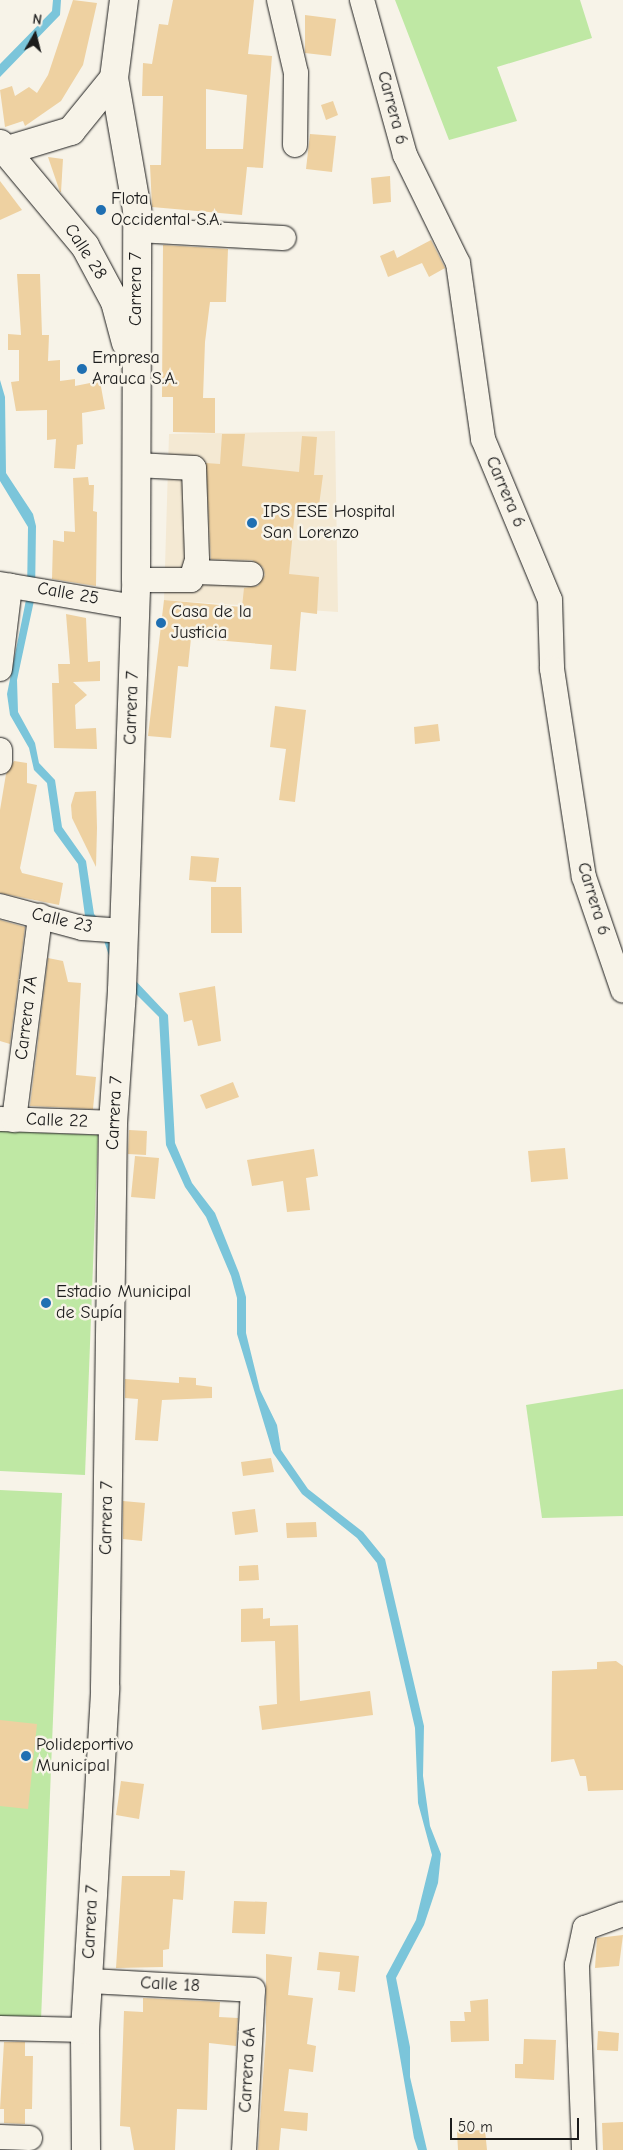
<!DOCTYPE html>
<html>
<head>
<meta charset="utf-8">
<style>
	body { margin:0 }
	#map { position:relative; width:623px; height:2150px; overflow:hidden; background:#f7f3e8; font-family:"Comic Neue",sans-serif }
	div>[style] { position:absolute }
	.built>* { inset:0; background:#f4e9d3 }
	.green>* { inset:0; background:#bfe8a4 }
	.water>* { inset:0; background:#7bc5da }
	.building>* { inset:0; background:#eed1a1 }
	.roads { filter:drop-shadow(0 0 1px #1c1c1c) drop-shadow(0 0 1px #1c1c1c) }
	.minor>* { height:24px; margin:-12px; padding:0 12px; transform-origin:12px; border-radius:12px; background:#f7f3e8 }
	.major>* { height:28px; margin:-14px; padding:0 14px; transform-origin:14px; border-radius:14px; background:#f7f3e8 }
	.dots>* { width:14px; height:14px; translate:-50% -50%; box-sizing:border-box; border:2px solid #f7f3e8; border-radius:50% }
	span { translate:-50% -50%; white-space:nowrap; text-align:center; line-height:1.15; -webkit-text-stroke:5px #f7f3e8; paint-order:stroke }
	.street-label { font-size:18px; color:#1c1c1c }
	.poi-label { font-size:18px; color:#1c1c1c }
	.left { translate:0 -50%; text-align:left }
	.north { position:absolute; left:10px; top:10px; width:50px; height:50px; -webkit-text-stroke:4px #f7f3e8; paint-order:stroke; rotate:8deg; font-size:14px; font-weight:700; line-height:20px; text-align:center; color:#1c1c1c }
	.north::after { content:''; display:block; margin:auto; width:18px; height:22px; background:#1c1c1c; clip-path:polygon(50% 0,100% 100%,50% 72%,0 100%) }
	.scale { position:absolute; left:450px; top:2118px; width:129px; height:22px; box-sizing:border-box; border:2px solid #1c1c1c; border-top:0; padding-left:6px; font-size:15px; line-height:18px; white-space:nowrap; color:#1c1c1c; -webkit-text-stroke:4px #f7f3e8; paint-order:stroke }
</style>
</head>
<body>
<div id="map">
	<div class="built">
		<div style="clip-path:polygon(335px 431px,338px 612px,164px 600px,169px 434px)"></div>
	</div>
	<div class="green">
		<div style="clip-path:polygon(395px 0,580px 0,592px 38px,497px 67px,517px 121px,449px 140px)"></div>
		<div style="clip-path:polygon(0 1131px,98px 1135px,85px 1475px,0 1471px)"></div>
		<div style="clip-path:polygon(623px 1389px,623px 1516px,542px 1518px,526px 1405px)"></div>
		<div style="clip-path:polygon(0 1490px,62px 1493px,41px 2020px,0 2019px)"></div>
	</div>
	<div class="water">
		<div style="clip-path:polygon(53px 0,61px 0,60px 15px,0 77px,0 64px,52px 11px)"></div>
		<div style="clip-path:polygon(0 380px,5px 397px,6px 473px,33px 514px,36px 526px,35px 596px,17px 680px,18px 712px,35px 743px,39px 763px,55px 780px,62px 827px,86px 861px,94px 914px,109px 931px,132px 977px,168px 1015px,175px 1143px,192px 1183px,215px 1213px,239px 1273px,246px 1297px,246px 1333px,260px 1390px,277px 1425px,281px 1450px,308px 1489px,363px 1532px,385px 1559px,424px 1726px,423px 1776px,430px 1826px,441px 1854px,438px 1883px,424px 1925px,396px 1978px,410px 2047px,410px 2077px,427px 2150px,418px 2150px,414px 2138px,386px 1976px,416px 1920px,432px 1855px,418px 1803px,415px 1728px,377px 1563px,357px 1538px,302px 1494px,273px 1453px,237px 1334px,237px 1298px,231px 1276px,206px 1217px,185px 1187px,166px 1145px,159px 1017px,115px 973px,101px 932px,85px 916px,78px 864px,54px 831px,47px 783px,34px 770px,29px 748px,10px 715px,7px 694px,27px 595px,28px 527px,0 481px)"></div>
	</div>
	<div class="building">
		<div style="clip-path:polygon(73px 0,97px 3px,83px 65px,61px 101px,25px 126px,23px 121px,5px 127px,0 90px,12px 86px,15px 96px,29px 87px,37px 93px,48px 75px)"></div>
		<div style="clip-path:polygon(evenodd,173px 0,254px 0,248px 54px,272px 56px,263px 168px,247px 167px,242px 215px,152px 207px,150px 165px,161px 165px,163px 96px,142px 96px,143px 63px,152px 64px,159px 24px,168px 25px,173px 0,206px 89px,247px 95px,243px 149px,206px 149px,206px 89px)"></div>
		<div style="clip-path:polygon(305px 15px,336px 19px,331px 56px,305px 53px)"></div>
		<div style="clip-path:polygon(333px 101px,338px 115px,326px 120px,321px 105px)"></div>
		<div style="clip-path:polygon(310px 134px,336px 136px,332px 172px,306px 169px)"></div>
		<div style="clip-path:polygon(48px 157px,63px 159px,61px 192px,60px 192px)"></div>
		<div style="clip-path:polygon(390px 176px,391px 202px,373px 204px,371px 178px)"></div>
		<div style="clip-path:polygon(0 181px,22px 210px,0 220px)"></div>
		<div style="clip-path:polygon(431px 240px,445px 268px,429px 277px,422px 263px,388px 277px,380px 256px,394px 250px,397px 258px)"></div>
		<div style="clip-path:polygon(163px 245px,228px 249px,226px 302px,210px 302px,205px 342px,203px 398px,215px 398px,215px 433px,173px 432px,173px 397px,162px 397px)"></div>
		<div style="clip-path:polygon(17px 274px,40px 274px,42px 335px,49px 335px,48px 361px,60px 360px,60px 381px,75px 379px,75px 386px,100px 381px,105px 409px,82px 413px,83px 444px,77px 445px,75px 469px,54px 468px,56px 439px,47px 440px,47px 410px,16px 411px,11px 382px,19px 381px,19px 350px,8px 350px,8px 334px,21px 335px)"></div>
		<div style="clip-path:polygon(222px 434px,245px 434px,242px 466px,299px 472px,302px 436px,317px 437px,314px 475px,323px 475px,318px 513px,295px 509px,289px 574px,319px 577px,317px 614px,301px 612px,296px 671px,270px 669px,272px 645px,191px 638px,188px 667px,178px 666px,171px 738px,148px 736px,164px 600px,242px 607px,244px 588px,258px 586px,265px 575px,263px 567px,252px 560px,211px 559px,206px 463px,220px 464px)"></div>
		<div style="clip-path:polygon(88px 477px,89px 485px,94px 485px,93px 511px,97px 512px,96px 586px,52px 579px,53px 540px,64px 542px,64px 531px,75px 532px,73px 478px)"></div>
		<div style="clip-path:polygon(66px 614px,86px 618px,88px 662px,100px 661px,100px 681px,73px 682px,87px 695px,75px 705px,76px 729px,96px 728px,97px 749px,54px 748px,52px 683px,59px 683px,58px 664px,70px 664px)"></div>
		<div style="clip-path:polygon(275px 706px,306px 710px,295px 802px,279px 800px,286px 749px,270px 747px)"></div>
		<div style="clip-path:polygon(438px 724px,440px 741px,415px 744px,414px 727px)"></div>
		<div style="clip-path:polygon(14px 761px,27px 763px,27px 783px,37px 785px,20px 868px,22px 873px,63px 883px,59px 905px,0 893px,0 810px,6px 774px)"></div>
		<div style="clip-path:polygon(96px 791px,97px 828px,96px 867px,72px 818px,71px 805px,75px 792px)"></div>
		<div style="clip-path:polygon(191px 856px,219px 858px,216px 882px,189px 880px)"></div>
		<div style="clip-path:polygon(211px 887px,241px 887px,242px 933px,211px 933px)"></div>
		<div style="clip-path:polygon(0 920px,25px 927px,10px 1044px,0 1041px)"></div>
		<div style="clip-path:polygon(48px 958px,63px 961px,68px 982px,81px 983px,76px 1075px,96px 1077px,93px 1109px,30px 1106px)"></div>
		<div style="clip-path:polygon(215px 986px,221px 1041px,198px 1046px,192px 1020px,184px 1022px,179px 993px)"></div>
		<div style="clip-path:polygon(233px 1082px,239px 1097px,206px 1109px,200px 1095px)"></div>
		<div style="clip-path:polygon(129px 1130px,147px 1131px,146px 1155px,128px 1154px)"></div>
		<div style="clip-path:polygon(565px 1148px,568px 1179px,531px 1182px,528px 1151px)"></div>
		<div style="clip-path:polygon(314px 1149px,318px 1176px,306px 1178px,310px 1210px,287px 1212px,283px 1181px,252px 1186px,247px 1160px)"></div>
		<div style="clip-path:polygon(135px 1156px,159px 1158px,155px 1199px,131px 1197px)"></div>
		<div style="clip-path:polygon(179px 1377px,196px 1378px,196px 1385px,212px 1387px,212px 1398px,162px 1400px,158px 1441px,135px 1440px,138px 1399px,125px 1398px,125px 1379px,179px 1383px)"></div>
		<div style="clip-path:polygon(271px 1458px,274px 1472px,243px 1476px,241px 1462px)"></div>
		<div style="clip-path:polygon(123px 1501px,145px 1503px,142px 1541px,123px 1539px)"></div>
		<div style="clip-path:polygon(255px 1509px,258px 1532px,235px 1535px,232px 1512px)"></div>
		<div style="clip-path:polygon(316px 1522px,317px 1537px,287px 1538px,286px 1523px)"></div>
		<div style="clip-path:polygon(258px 1565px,259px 1580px,239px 1581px,239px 1566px)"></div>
		<div style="clip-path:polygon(263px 1608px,263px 1619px,270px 1618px,270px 1626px,298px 1625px,300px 1701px,370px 1691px,373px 1715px,262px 1730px,259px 1706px,277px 1704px,275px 1641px,241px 1642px,241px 1609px)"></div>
		<div style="clip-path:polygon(616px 1661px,623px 1666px,623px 1790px,588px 1791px,586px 1776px,580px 1776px,574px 1759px,551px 1762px,552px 1671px,597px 1669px,597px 1662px)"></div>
		<div style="clip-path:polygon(0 1720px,37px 1724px,28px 1809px,0 1806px)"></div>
		<div style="clip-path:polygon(121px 1781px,144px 1784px,139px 1819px,116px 1815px)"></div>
		<div style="clip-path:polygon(170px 1870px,185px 1871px,183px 1900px,173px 1899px,169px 1949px,163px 1950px,163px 1967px,116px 1968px,122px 1876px,170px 1876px)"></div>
		<div style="clip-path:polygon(234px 1901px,267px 1902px,265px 1934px,232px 1933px)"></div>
		<div style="clip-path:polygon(623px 1935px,619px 1966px,595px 1968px,597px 1938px)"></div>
		<div style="clip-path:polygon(319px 1952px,359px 1956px,355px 1992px,338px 1990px,340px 1972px,317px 1970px)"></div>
		<div style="clip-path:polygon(266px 1954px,292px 1957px,288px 1995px,313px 1998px,307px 2044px,316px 2046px,313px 2072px,289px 2069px,284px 2111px,308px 2113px,307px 2131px,281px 2128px,279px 2150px,258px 2150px,266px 2035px)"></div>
		<div style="clip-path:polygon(143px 1998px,220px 2002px,219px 2017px,238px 2018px,236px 2046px,209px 2043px,207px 2110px,177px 2109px,175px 2150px,134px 2150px,130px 2127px,120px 2126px,124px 2011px,143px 2012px)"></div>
		<div style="clip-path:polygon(488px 1999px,489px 2041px,451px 2042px,450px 2021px,465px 2021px,464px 2012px,471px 2012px,470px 2001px)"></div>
		<div style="clip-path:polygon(598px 2031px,619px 2033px,618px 2051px,597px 2050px)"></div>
		<div style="clip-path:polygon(524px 2039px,556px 2040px,554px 2080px,515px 2078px,515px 2064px,523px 2064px)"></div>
		<div style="clip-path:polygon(4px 2042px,25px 2042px,25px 2056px,33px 2056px,32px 2109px,25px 2109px,25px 2124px,4px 2123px,4px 2109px,0 2109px)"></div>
		<div style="clip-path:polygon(623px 2122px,623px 2150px,603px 2150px,602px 2123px)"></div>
		<div style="clip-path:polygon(485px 2130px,487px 2150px,458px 2150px,457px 2131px)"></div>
	</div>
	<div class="roads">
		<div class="minor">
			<div style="left:279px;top:0;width:75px;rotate:76.9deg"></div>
			<div style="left:296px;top:73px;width:72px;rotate:90.8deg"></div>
			<div style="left:362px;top:0;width:161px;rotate:74.5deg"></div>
			<div style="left:405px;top:155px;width:120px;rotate:63.9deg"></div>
			<div style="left:458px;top:263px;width:178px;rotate:81.9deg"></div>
			<div style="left:483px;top:439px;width:174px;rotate:67.4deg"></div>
			<div style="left:550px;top:600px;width:69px;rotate:88.3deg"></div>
			<div style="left:552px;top:669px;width:210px;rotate:81.3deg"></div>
			<div style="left:584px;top:877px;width:120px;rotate:71.1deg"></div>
			<div style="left:136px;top:230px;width:148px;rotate:3.1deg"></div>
			<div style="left:136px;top:465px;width:58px;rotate:3deg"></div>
			<div style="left:194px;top:468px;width:92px;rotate:88.1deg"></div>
			<div style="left:197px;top:560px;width:21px;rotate:107deg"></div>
			<div style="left:191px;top:580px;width:55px;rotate:180deg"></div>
			<div style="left:196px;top:572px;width:55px;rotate:2.1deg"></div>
			<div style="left:0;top:584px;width:137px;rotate:9.7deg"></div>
			<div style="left:0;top:669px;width:84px;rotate:-83.1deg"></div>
			<div style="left:0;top:750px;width:12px;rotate:90deg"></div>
			<div style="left:0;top:906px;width:85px;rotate:15deg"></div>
			<div style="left:82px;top:928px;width:42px;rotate:4.1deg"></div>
			<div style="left:0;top:1119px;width:113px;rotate:2deg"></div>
			<div style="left:14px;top:1120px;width:206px;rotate:-82.7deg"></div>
			<div style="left:88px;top:1981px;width:165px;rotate:3.1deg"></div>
			<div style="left:253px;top:1990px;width:160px;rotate:93.2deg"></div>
			<div style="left:0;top:2028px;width:85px;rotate:1.3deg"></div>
			<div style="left:0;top:2137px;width:30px;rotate:2deg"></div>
			<div style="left:584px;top:2150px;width:185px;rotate:-92.2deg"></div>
			<div style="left:577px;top:1965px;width:38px;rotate:-78deg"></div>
			<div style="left:585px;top:1928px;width:40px;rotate:-20.2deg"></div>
		</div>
		<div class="major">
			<div style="left:0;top:144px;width:133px;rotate:50.2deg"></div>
			<div style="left:85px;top:246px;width:64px;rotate:61.8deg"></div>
			<div style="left:115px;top:302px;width:42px;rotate:75deg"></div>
			<div style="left:8px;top:150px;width:66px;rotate:-16.8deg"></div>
			<div style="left:71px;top:131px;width:68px;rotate:-50.9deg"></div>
			<div style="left:86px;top:2150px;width:120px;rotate:-90.5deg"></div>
			<div style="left:85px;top:2030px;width:342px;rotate:-86.6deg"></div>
			<div style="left:105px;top:1689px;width:566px;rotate:-89.19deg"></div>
			<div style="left:113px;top:1123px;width:133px;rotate:-86.1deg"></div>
			<div style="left:122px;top:990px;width:410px;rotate:-88deg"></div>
			<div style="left:136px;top:580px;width:370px;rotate:-89.8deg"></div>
			<div style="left:137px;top:210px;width:134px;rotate:-99.9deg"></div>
			<div style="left:114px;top:78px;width:79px;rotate:-82.7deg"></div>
		</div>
	</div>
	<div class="dots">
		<div style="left:101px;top:210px;background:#1f6fb2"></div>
		<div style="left:82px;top:369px;background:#1f6fb2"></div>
		<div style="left:252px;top:523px;background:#1f6fb2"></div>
		<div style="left:161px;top:623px;background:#1f6fb2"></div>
		<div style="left:46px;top:1303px;background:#1f6fb2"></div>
		<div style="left:26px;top:1756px;background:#1f6fb2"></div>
	</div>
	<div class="street-label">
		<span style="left:392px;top:108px;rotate:75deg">Carrera 6</span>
		<span style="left:85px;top:252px;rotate:57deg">Calle 28</span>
		<span style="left:136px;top:289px;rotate:-90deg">Carrera 7</span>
		<span style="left:505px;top:492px;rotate:67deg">Carrera 6</span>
		<span style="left:68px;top:594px;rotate:10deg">Calle 25</span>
		<span style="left:132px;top:708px;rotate:-88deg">Carrera 7</span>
		<span style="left:593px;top:899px;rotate:73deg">Carrera 6</span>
		<span style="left:62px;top:921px;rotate:13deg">Calle 23</span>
		<span style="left:27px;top:1018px;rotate:-83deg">Carrera 7A</span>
		<span style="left:115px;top:1113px;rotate:-87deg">Carrera 7</span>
		<span style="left:57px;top:1121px;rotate:2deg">Calle 22</span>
		<span style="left:107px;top:1518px;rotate:-89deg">Carrera 7</span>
		<span style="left:91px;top:1922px;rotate:-87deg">Carrera 7</span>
		<span style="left:170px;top:1985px;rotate:3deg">Calle 18</span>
		<span style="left:248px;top:2070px;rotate:-87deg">Carrera 6A</span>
	</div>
	<div class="poi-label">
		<span class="left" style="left:111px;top:210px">Flota<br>Occidental S.A.</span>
		<span class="left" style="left:92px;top:369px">Empresa<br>Arauca S.A.</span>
		<span class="left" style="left:263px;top:523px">IPS ESE Hospital<br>San Lorenzo</span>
		<span class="left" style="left:171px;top:623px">Casa de la<br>Justicia</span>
		<span class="left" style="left:56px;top:1303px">Estadio Municipal<br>de Supía</span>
		<span class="left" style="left:36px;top:1756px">Polideportivo<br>Municipal</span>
	</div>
	<div class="north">N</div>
	<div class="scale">50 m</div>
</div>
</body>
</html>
